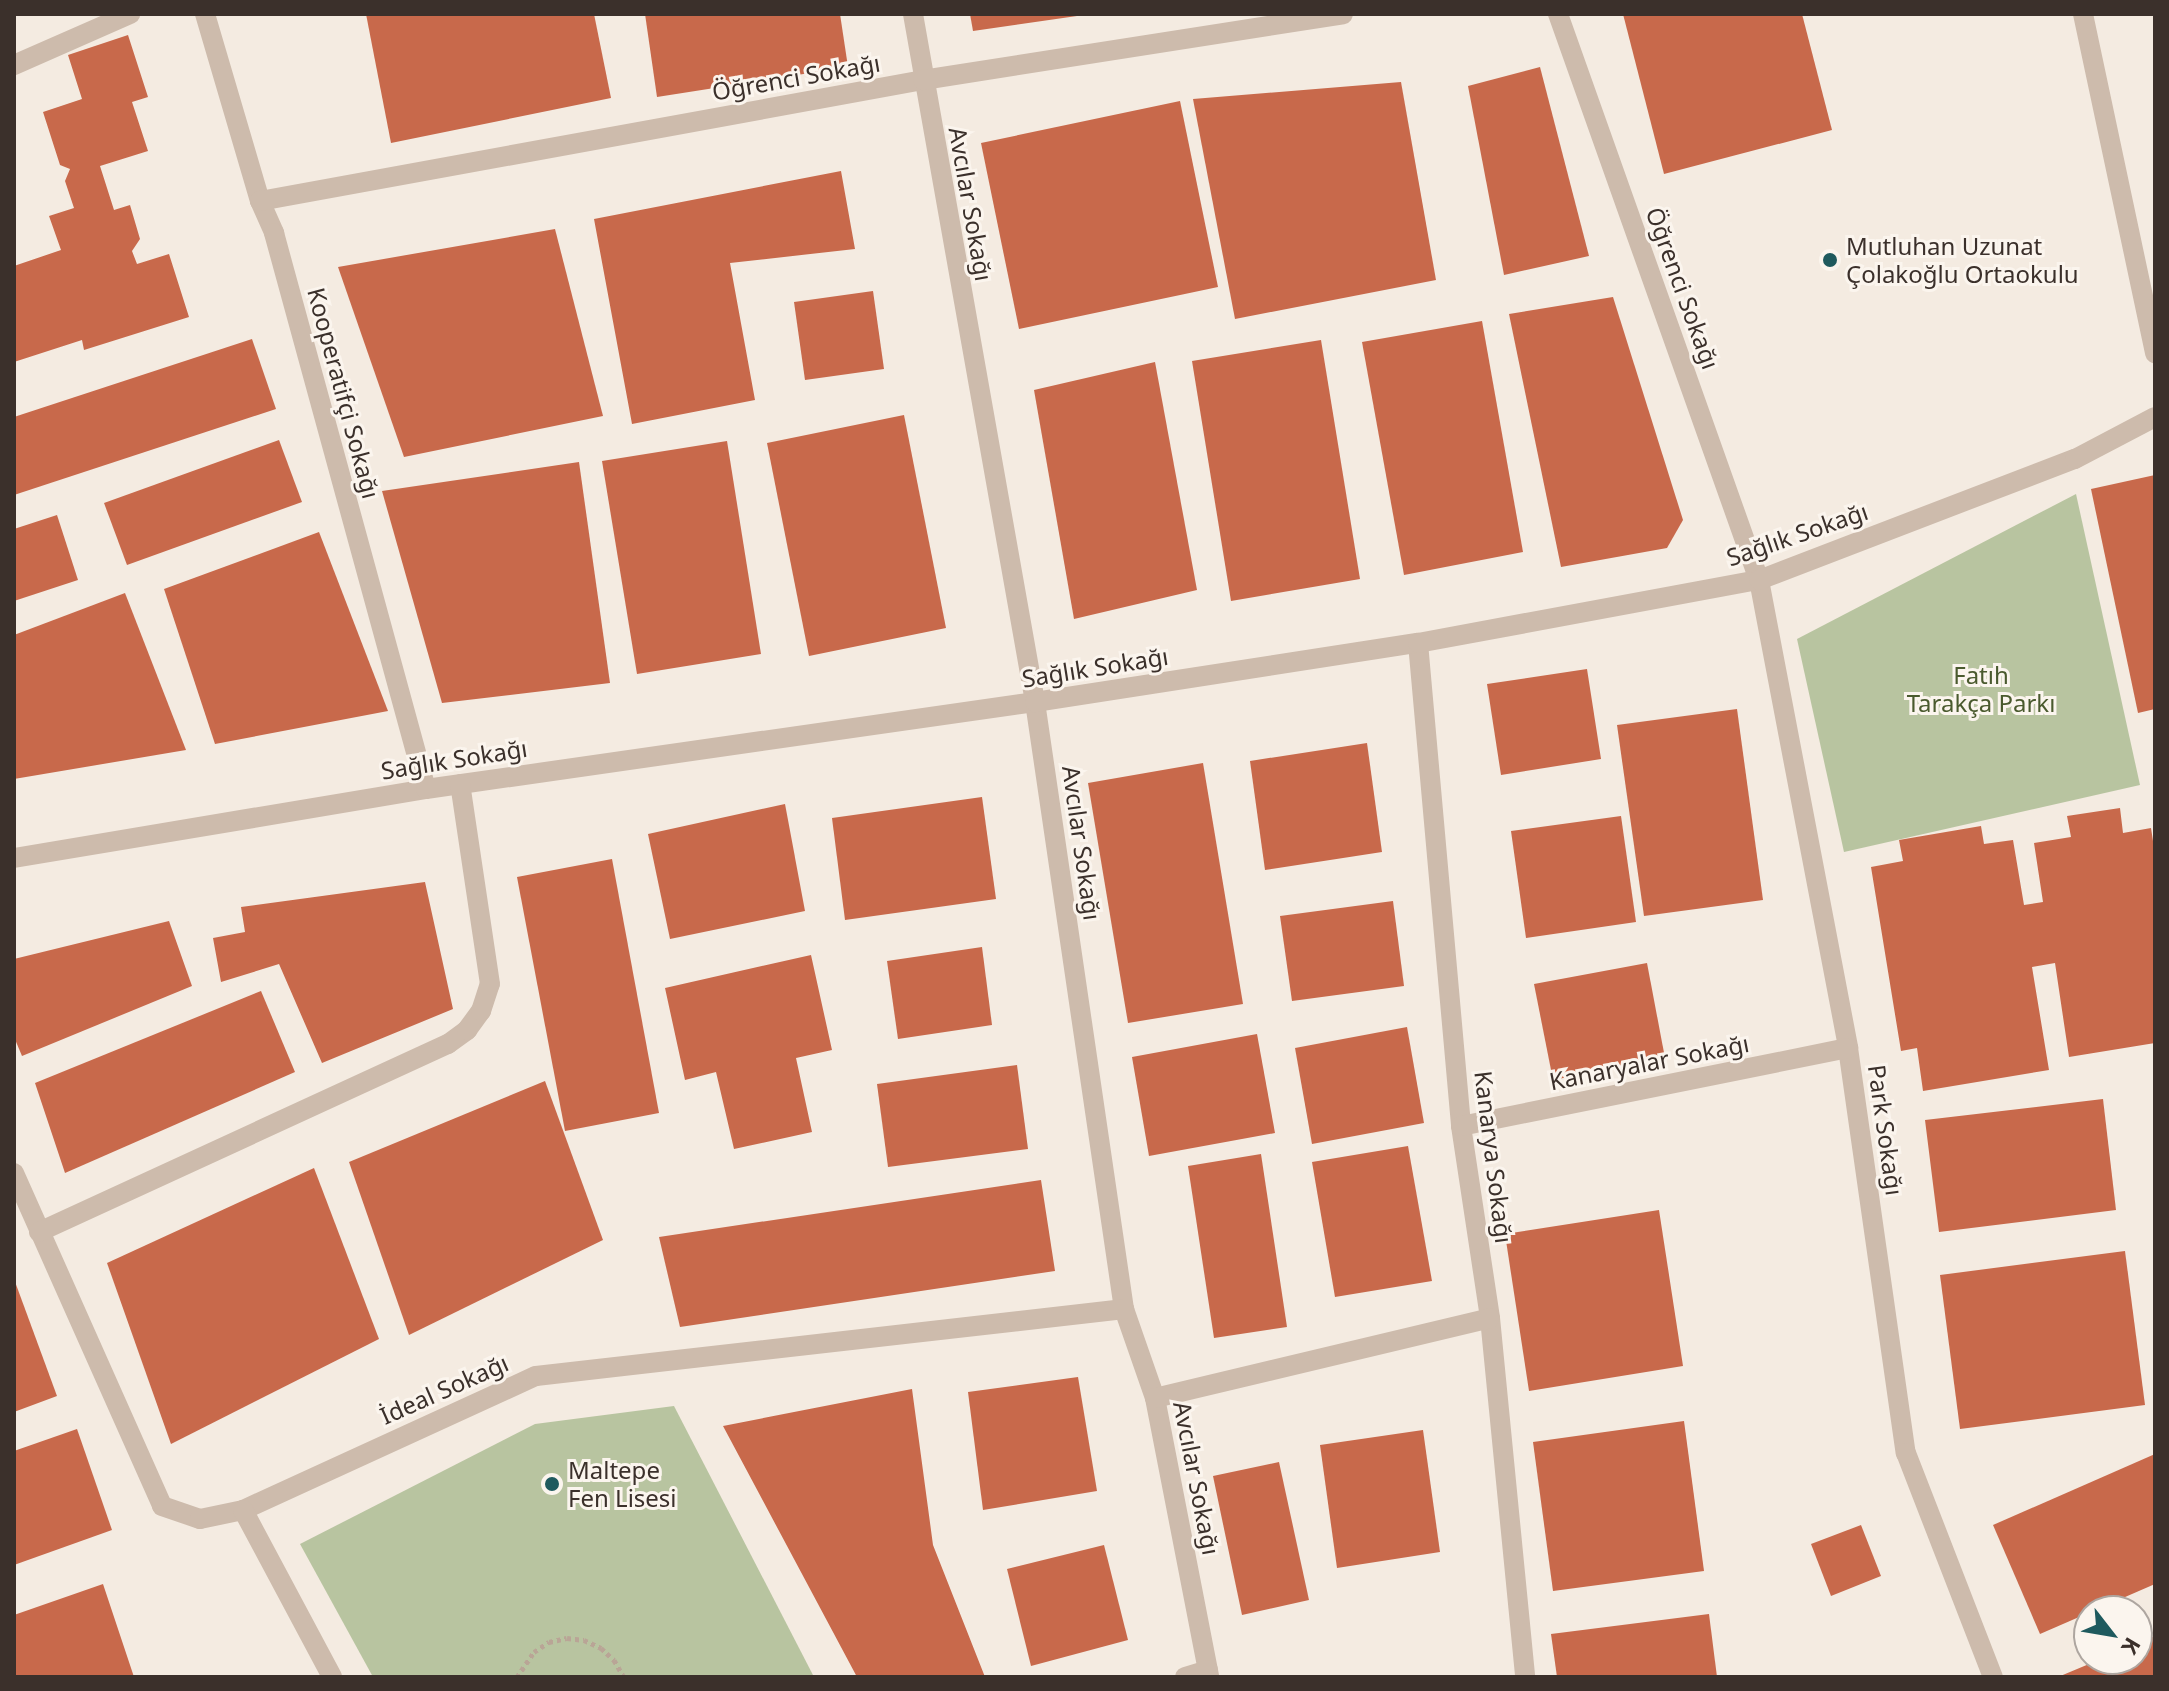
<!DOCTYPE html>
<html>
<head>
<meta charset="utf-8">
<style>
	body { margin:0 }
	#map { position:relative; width:2169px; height:1691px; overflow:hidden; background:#f4ebe1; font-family:"Noto Sans",sans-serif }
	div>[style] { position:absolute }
	.green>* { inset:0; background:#b8c4a0 }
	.building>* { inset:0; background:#c8694b }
	.path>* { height:5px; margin-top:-2.5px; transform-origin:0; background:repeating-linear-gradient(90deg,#b9a596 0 4px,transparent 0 8px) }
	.minor>* { height:20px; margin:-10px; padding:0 10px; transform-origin:10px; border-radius:10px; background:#cdbbac }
	.dots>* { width:22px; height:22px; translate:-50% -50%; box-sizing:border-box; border:4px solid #fbf5ee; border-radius:50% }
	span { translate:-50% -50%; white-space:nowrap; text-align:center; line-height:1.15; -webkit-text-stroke:6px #fbf5ee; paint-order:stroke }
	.street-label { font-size:24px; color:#3b302b }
	.poi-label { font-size:24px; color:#3b302b }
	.left { translate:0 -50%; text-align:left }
	.park-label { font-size:24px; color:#4a5a2e }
	.frame { position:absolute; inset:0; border:16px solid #3b302b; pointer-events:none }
	.north { position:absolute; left:2073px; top:1595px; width:80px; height:80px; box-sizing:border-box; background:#fbf5ee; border:2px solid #aea6a0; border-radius:50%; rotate:121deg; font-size:22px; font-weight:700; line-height:32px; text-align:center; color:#3b302b }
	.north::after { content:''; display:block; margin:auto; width:28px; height:36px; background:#1f5a5e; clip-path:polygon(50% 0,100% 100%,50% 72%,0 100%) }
</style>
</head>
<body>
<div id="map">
	<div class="green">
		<div style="clip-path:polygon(2076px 494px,2140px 785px,1844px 852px,1797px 639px)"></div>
		<div style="clip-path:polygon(674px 1406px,814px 1677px,373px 1677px,300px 1544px,535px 1424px)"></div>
	</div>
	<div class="building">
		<div style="clip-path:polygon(366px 14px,594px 14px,611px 98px,391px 143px)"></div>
		<div style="clip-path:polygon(645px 14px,840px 14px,848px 67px,657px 97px)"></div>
		<div style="clip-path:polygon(970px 14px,1077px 14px,1077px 16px,973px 31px)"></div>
		<div style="clip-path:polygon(1623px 14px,1802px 14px,1832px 130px,1664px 174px)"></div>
		<div style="clip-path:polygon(128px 35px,148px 97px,132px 102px,148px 151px,100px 166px,114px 210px,130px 205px,140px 239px,132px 251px,137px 264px,169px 254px,189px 317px,84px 350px,82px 340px,14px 362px,14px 266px,61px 250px,49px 216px,74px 208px,65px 181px,70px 169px,60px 165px,43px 112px,82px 99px,68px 55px)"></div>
		<div style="clip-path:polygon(1540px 67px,1589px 256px,1504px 275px,1468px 86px)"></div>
		<div style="clip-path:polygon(1401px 82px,1436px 280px,1235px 319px,1193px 99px)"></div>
		<div style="clip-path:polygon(1180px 101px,1218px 287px,1019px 329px,981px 143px)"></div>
		<div style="clip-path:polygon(841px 171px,855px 249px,730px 263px,755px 400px,632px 424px,594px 219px)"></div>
		<div style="clip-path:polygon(555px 229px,603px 416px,404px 457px,338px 267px)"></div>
		<div style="clip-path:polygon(873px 291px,884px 369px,805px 380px,794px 302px)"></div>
		<div style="clip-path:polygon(1613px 297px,1683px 520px,1667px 548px,1561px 567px,1509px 314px)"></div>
		<div style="clip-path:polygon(1482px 321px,1523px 552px,1404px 575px,1362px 342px)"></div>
		<div style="clip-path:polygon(252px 339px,276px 409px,14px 495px,14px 417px)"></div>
		<div style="clip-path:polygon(1321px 340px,1360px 579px,1231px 601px,1192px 361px)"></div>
		<div style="clip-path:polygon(1155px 362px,1197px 590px,1074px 619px,1034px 390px)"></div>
		<div style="clip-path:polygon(904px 415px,946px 628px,809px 656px,767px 443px)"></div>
		<div style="clip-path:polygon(279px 440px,302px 502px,127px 565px,104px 503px)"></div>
		<div style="clip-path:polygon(727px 441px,761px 654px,637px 674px,602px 461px)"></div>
		<div style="clip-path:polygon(579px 462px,610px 683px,442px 703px,382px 491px)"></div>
		<div style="clip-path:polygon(2155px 475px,2155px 709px,2138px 713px,2091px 489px)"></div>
		<div style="clip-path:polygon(57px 515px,78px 580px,14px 601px,14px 529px)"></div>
		<div style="clip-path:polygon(319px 532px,388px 711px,215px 744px,164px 589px)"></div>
		<div style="clip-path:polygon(125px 593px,186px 750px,14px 779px,14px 635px)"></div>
		<div style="clip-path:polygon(1587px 669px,1601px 759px,1501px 775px,1487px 684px)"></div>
		<div style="clip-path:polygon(1737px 709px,1763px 900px,1644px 916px,1617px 725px)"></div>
		<div style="clip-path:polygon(1367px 743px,1382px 852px,1265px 870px,1250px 761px)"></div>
		<div style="clip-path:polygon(1203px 763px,1243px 1004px,1128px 1023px,1088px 783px)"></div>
		<div style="clip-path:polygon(982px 797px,996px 899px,845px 920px,832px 818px)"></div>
		<div style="clip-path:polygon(785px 804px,805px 911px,670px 939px,648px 834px)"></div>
		<div style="clip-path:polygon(2120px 808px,2123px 833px,2151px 828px,2155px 854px,2155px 1043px,2069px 1057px,2055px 963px,2032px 967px,2049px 1070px,1923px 1091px,1917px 1048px,1901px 1051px,1871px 867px,1903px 861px,1899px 840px,1981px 826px,1984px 844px,2013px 840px,2024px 905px,2043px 902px,2034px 843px,2071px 837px,2067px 816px)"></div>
		<div style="clip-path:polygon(1621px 816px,1636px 922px,1526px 938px,1511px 831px)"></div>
		<div style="clip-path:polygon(612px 859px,659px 1113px,565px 1131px,517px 877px)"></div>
		<div style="clip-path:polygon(425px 882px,453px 1009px,322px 1063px,279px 964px,221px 982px,213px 938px,245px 932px,241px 907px)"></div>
		<div style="clip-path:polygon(1393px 901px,1404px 986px,1292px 1001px,1280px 916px)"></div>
		<div style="clip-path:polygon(169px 921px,192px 986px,22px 1056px,14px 1037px,14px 959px)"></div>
		<div style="clip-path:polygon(982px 947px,992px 1025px,898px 1039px,887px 961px)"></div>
		<div style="clip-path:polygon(811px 955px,832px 1050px,796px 1058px,812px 1132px,734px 1149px,716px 1072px,685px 1080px,665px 988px)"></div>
		<div style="clip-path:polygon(1647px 963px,1665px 1058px,1553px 1080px,1534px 984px)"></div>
		<div style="clip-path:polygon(261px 991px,295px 1072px,65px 1173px,35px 1083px)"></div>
		<div style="clip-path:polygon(1407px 1027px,1424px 1123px,1312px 1144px,1295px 1048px)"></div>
		<div style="clip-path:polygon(1257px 1034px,1275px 1133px,1149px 1156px,1132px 1057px)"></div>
		<div style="clip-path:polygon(1017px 1065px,1028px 1149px,888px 1167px,877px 1084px)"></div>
		<div style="clip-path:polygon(545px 1081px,603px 1240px,409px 1335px,349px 1162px)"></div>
		<div style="clip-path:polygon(2103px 1099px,2116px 1210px,1939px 1232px,1925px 1120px)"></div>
		<div style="clip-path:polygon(1408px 1146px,1432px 1281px,1335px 1297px,1312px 1162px)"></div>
		<div style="clip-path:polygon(1261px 1154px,1287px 1327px,1214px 1338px,1188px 1166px)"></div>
		<div style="clip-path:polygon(314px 1168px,379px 1339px,171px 1444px,107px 1263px)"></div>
		<div style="clip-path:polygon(1041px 1180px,1055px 1271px,680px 1327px,659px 1237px)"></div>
		<div style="clip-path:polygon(1659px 1210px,1683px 1366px,1529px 1391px,1505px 1234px)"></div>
		<div style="clip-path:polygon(2125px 1251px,2145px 1405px,1960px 1429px,1940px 1275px)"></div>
		<div style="clip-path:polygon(14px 1279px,57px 1396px,14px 1412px)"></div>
		<div style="clip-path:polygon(1078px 1377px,1097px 1491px,983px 1510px,968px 1392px)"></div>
		<div style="clip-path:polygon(912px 1389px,933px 1545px,985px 1677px,857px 1677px,723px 1426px)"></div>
		<div style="clip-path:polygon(1684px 1421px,1704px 1571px,1553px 1591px,1533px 1442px)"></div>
		<div style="clip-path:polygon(77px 1429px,112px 1530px,14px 1565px,14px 1451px)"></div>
		<div style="clip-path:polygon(1423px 1430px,1440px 1552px,1337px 1568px,1320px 1445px)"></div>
		<div style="clip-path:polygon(2155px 1454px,2155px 1584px,2040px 1634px,1993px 1525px)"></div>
		<div style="clip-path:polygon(1279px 1462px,1309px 1600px,1242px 1615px,1213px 1476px)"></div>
		<div style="clip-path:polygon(1861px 1525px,1881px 1576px,1831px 1596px,1811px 1544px)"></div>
		<div style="clip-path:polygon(1104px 1545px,1128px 1640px,1031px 1666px,1007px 1569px)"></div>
		<div style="clip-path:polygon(103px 1584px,134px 1677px,14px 1677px,14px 1615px)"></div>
		<div style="clip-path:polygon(1709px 1614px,1717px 1677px,1557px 1677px,1551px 1634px)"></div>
		<div style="clip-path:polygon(2155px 1636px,2155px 1677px,2058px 1677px,2101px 1659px,2137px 1659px,2137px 1644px)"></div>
	</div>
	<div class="path">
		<div style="left:517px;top:1677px;width:30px;rotate:-56deg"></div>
		<div style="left:534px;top:1652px;width:18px;rotate:-34deg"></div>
		<div style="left:549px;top:1642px;width:18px;rotate:-13deg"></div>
		<div style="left:567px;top:1638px;width:17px;rotate:7deg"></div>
		<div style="left:584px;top:1640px;width:19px;rotate:25deg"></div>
		<div style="left:601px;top:1648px;width:18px;rotate:43deg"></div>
		<div style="left:614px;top:1660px;width:20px;rotate:60deg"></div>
	</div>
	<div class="minor">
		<div style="left:205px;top:14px;width:195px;rotate:73.6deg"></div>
		<div style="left:260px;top:201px;width:35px;rotate:66deg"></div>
		<div style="left:274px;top:233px;width:576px;rotate:74.71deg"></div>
		<div style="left:913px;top:14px;width:699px;rotate:79.94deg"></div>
		<div style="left:1035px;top:702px;width:613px;rotate:81.66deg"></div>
		<div style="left:1124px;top:1309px;width:94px;rotate:70.8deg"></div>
		<div style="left:1155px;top:1398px;width:284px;rotate:79deg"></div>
		<div style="left:1558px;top:14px;width:601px;rotate:70.45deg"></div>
		<div style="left:1759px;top:580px;width:476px;rotate:79.2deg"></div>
		<div style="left:1848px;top:1048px;width:409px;rotate:81.9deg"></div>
		<div style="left:1906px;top:1453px;width:240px;rotate:68.8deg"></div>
		<div style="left:2083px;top:14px;width:347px;rotate:78deg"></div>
		<div style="left:14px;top:65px;width:127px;rotate:-23.7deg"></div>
		<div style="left:260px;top:201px;width:674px;rotate:-10.34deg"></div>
		<div style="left:923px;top:80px;width:425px;rotate:-8.9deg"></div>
		<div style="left:1418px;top:643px;width:485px;rotate:84.9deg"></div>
		<div style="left:1461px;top:1126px;width:194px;rotate:81.4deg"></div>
		<div style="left:1490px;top:1318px;width:361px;rotate:84.4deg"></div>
		<div style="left:14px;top:858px;width:418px;rotate:-9.5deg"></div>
		<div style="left:426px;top:789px;width:615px;rotate:-8.13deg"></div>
		<div style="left:1035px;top:702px;width:388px;rotate:-8.8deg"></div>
		<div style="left:1418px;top:643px;width:347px;rotate:-10.5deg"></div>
		<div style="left:1759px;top:580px;width:338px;rotate:-21deg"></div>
		<div style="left:2075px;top:459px;width:90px;rotate:-27.7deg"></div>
		<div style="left:1461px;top:1126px;width:395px;rotate:-11.4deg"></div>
		<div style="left:14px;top:1173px;width:364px;rotate:66deg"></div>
		<div style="left:162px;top:1506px;width:40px;rotate:18.9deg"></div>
		<div style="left:200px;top:1519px;width:44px;rotate:-11.8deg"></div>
		<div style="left:243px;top:1510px;width:322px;rotate:-24.6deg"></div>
		<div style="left:536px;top:1376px;width:592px;rotate:-6.5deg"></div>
		<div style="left:39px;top:1232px;width:450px;rotate:-24.7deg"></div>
		<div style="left:448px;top:1044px;width:24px;rotate:-36deg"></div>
		<div style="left:467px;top:1030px;width:24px;rotate:-54deg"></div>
		<div style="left:481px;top:1011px;width:28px;rotate:-72deg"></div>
		<div style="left:490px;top:984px;width:202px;rotate:-98.5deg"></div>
		<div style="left:1155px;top:1398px;width:344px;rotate:-13.4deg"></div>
		<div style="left:243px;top:1510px;width:189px;rotate:61.9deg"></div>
		<div style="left:1185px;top:1677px;width:24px;rotate:-17deg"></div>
	</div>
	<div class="dots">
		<div style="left:1830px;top:260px;background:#1f5a5e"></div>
		<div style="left:552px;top:1484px;background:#1f5a5e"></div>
	</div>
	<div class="street-label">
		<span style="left:796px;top:77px;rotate:-10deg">Öğrenci Sokağı</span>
		<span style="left:971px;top:204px;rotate:80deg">Avcılar Sokağı</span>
		<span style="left:1683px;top:288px;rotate:70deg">Öğrenci Sokağı</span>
		<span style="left:344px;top:393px;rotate:75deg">Kooperatifçi Sokağı</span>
		<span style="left:1797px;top:534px;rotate:-19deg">Sağlık Sokağı</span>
		<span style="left:1095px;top:667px;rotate:-9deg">Sağlık Sokağı</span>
		<span style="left:454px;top:759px;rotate:-9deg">Sağlık Sokağı</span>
		<span style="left:1082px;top:843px;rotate:82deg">Avcılar Sokağı</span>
		<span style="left:1649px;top:1062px;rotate:-11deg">Kanaryalar Sokağı</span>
		<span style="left:1886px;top:1130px;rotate:82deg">Park Sokağı</span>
		<span style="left:1494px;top:1157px;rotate:83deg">Kanarya Sokağı</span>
		<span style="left:444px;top:1389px;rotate:-24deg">İdeal Sokağı</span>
		<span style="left:1197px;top:1478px;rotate:79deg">Avcılar Sokağı</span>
	</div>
	<div class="poi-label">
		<span class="left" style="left:1846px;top:260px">Mutluhan Uzunat<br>Çolakoğlu Ortaokulu</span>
		<span class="left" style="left:568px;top:1484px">Maltepe<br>Fen Lisesi</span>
	</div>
	<div class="park-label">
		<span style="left:1981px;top:689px">Fatıh<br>Tarakça Parkı</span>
	</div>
	<div class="frame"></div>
	<div class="north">K</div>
</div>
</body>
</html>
